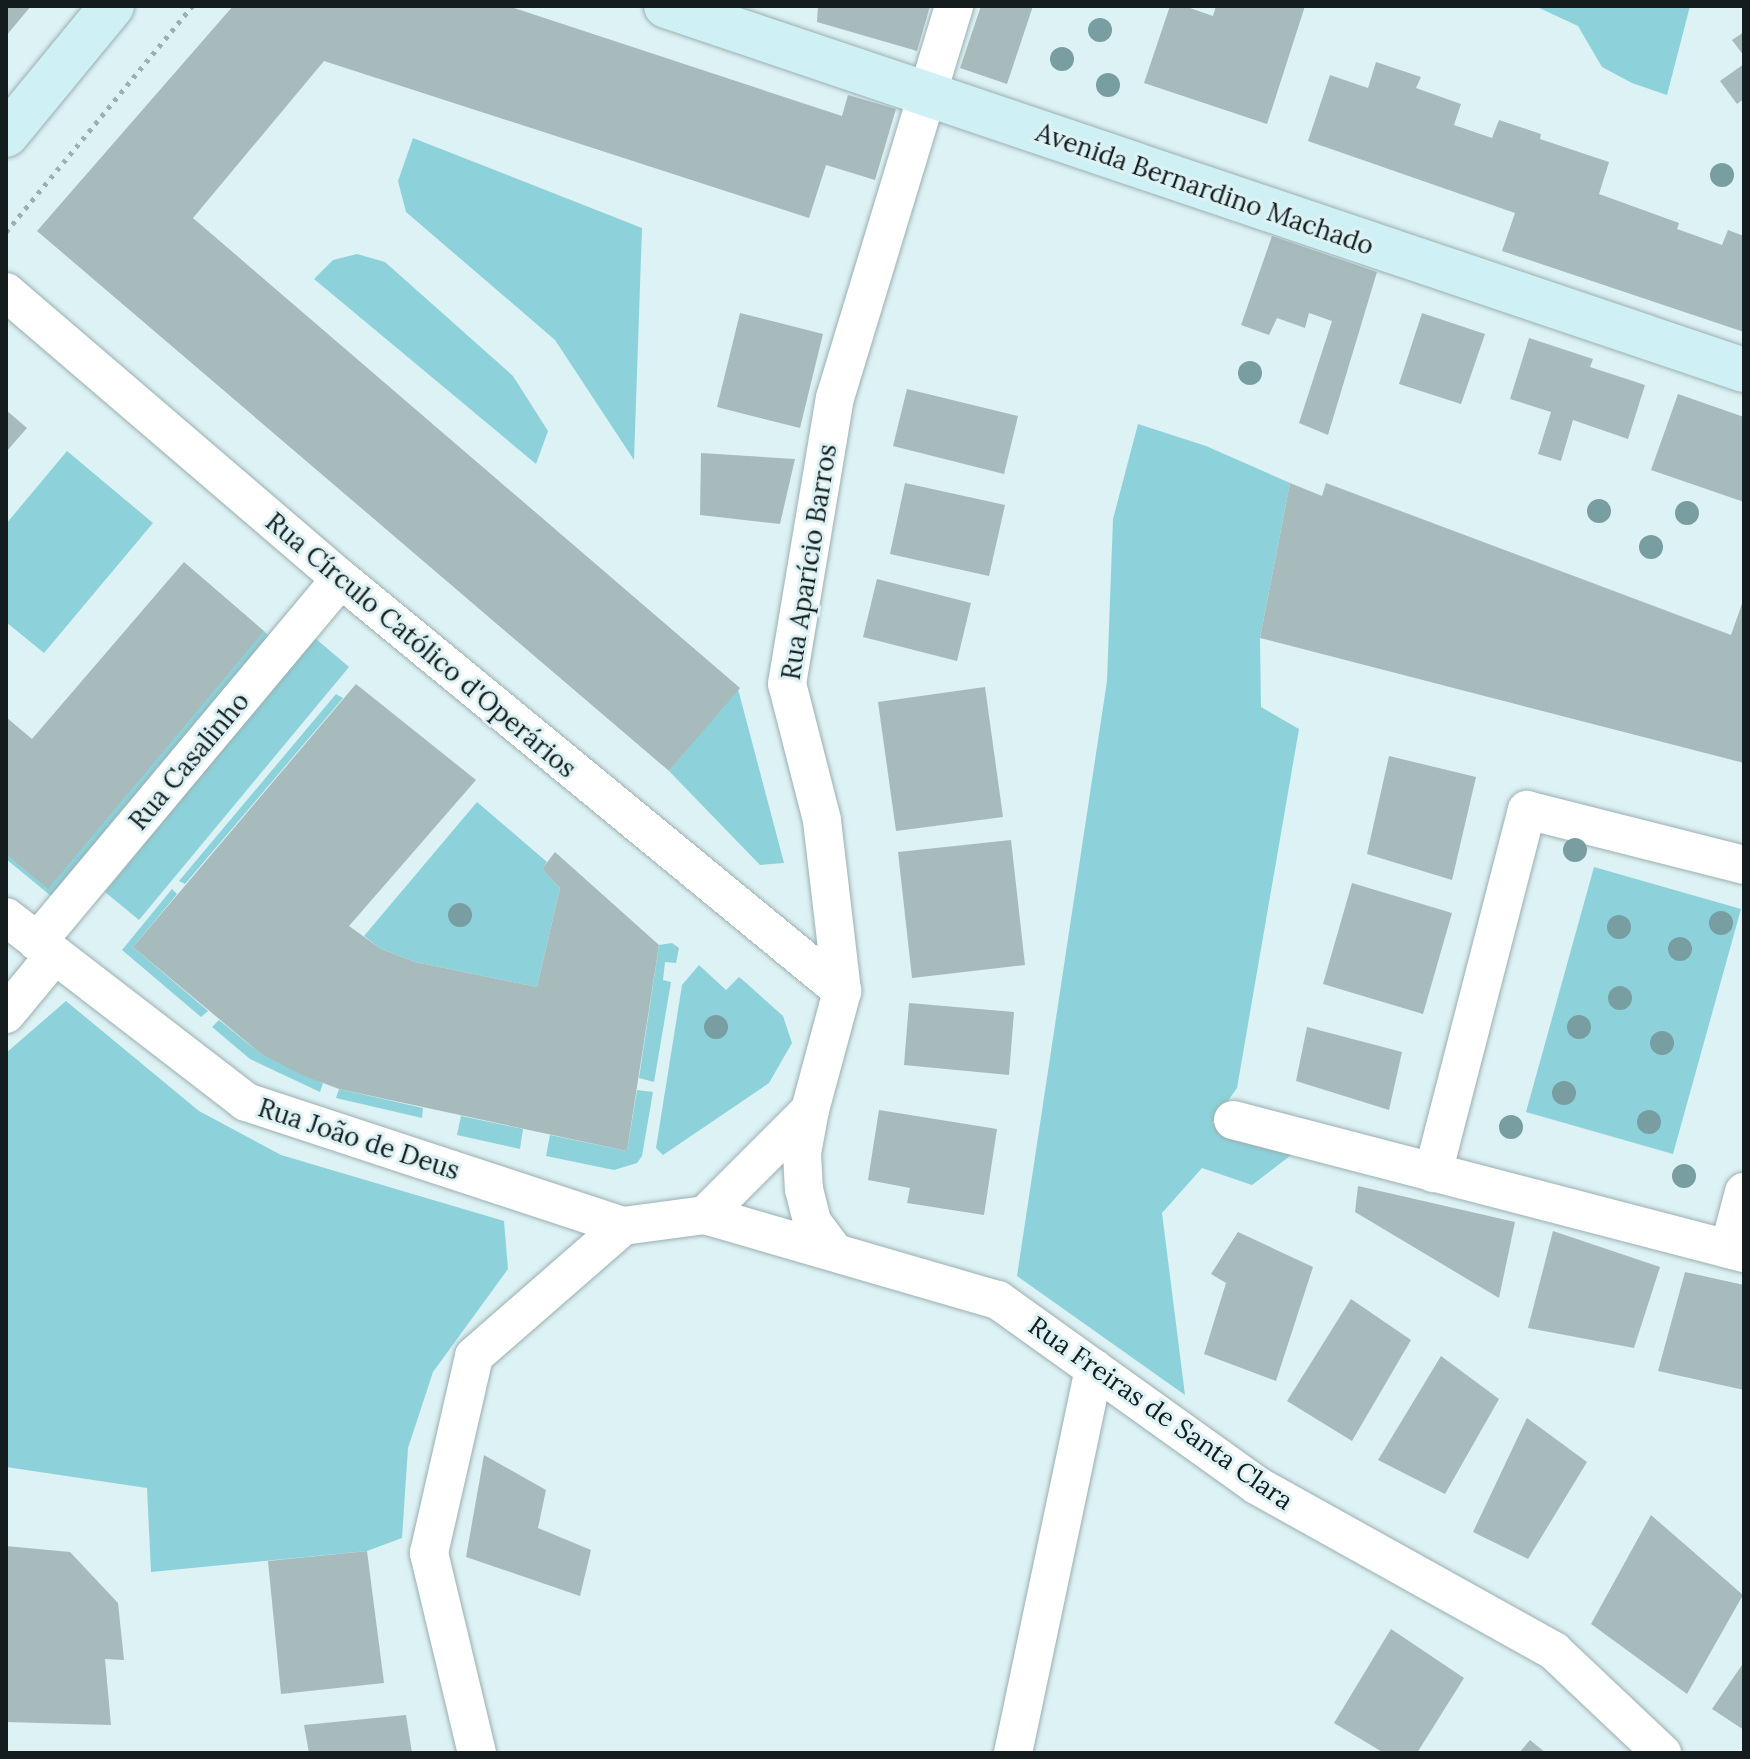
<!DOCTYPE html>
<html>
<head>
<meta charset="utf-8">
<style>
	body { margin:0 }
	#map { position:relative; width:1750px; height:1759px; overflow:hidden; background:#ddf2f4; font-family:Lora,serif }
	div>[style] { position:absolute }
	.green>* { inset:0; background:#8dd2da }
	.building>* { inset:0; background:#a7bbbd }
	.path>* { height:5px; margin-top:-2.5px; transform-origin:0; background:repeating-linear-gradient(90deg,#9eafb0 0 4px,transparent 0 10px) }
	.roads { filter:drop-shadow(0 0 2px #9bafb1) drop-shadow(0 0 2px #9bafb1) }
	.street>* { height:38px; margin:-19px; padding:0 19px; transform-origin:19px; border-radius:19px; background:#fff }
	.secondary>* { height:44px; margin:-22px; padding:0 22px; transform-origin:22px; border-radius:22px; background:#cff1f5 }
	.trees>* { width:24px; height:24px; margin:-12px; border-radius:50%; background:#799ea2 }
	span { translate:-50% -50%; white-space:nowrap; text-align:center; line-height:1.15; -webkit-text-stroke:6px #ddf2f4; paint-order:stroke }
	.street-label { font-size:26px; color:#151c1d }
	.frame { position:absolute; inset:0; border:8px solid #151c1d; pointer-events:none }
</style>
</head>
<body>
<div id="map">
	<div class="green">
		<div style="clip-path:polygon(1535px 6px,1690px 6px,1667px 95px,1632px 83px,1602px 67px,1578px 26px)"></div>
		<div style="clip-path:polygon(413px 138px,642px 228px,634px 460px,555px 340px,406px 212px,398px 181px)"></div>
		<div style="clip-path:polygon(357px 254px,385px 262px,513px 376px,548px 431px,536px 464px,314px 279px,333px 260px)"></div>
		<div style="clip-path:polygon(1138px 424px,1206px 446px,1290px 483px,1260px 638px,1261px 707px,1299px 729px,1237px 1088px,1212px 1123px,1295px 1152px,1252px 1185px,1202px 1168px,1162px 1213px,1185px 1395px,1017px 1276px,1107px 681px,1113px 519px)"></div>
		<div style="clip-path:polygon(67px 451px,153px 523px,44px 653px,6px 622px,6px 524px)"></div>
		<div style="clip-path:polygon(264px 631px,270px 637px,51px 896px,6px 859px,6px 853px)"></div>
		<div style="clip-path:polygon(315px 638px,349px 667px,139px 920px,105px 892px)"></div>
		<div style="clip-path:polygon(738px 689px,784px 863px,760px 865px,669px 771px)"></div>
		<div style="clip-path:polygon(336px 694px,343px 698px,185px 884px,179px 881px)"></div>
		<div style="clip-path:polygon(477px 802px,547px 862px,542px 869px,560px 888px,537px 987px,415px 962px,381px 949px,364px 936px)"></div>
		<div style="clip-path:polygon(1594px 867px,1741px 909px,1673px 1154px,1526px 1112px)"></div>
		<div style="clip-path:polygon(172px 889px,177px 894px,133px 947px,208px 1011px,201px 1017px,122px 950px)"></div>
		<div style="clip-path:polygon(672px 943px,679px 948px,676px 963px,665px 962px,663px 980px,671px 982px,654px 1082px,639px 1078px,659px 945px)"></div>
		<div style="clip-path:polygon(699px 965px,726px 990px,739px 977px,744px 981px,783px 1016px,792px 1043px,769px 1083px,663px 1155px,656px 1148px,682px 985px)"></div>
		<div style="clip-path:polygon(66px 1001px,199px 1111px,281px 1155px,504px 1221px,508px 1269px,433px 1372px,408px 1448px,402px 1538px,367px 1551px,151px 1572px,147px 1488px,6px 1467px,6px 1053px)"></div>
		<div style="clip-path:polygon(219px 1020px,261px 1054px,323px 1083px,320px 1092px,250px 1059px,212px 1027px)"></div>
		<div style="clip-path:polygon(339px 1089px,423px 1108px,422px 1118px,336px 1098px)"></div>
		<div style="clip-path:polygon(637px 1090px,653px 1092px,642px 1156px,637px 1163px,614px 1170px,546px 1156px,550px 1135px,627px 1151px)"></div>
		<div style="clip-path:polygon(461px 1116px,523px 1129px,520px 1149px,457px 1135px)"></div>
	</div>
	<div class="building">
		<div style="clip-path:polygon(6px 6px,31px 6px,6px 36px)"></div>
		<div style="clip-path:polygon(233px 6px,508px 6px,842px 116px,848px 95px,896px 109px,875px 180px,826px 165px,809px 218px,324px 61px,193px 218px,740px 688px,669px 771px,37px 231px)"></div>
		<div style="clip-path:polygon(818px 6px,930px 6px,917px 51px,817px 22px)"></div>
		<div style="clip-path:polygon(981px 6px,1033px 6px,1007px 84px,960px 68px)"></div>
		<div style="clip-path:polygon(1170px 6px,1184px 6px,1213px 16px,1216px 6px,1305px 6px,1267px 124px,1144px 83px)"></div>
		<div style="clip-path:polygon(1744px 32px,1744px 56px,1732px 40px)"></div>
		<div style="clip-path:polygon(1376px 62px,1421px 77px,1416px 88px,1461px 104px,1454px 125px,1492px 138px,1499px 120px,1541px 134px,1540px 139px,1609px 162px,1599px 194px,1679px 223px,1677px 229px,1722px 245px,1728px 230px,1744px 236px,1744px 332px,1502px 251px,1515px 213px,1308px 141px,1330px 75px,1368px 88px)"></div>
		<div style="clip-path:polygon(1744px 64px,1744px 99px,1737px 104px,1720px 81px)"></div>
		<div style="clip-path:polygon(1272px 236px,1377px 272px,1328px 435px,1299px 423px,1332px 321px,1309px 313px,1305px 328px,1277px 318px,1269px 335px,1241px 325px)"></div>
		<div style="clip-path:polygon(740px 313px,823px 334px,800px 428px,717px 407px)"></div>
		<div style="clip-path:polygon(1422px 313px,1485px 334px,1461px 404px,1399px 384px)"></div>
		<div style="clip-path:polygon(1529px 338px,1593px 359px,1590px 367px,1645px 385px,1628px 439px,1573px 420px,1561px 461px,1538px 454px,1551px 412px,1510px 399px)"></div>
		<div style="clip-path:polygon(907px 389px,1018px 416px,1004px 474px,893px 446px)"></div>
		<div style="clip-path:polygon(1678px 394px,1744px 417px,1744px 502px,1651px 470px)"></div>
		<div style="clip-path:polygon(6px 410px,27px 428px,6px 452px)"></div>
		<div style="clip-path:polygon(701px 453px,795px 459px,780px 524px,700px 515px)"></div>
		<div style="clip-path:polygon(905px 483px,1005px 505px,989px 576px,890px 554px)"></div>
		<div style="clip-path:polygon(1290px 483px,1322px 496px,1326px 483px,1731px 635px,1744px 598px,1744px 763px,1260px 638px)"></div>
		<div style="clip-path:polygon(184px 562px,264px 631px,48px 889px,6px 854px,6px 717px,32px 739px)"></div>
		<div style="clip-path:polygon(877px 579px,971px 603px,957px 661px,863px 637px)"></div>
		<div style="clip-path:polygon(356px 684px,476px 780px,349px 926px,381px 949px,415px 962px,537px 987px,560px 888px,542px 869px,555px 852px,659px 945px,627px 1151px,339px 1089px,302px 1075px,261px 1054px,133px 947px)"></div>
		<div style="clip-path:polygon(985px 687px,1003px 817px,896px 831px,878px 702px)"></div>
		<div style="clip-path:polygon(1389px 756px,1476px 777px,1452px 880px,1367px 854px)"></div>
		<div style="clip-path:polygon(1011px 840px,1025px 965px,912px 978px,898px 852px)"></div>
		<div style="clip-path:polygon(1352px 883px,1452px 913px,1423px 1014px,1323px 984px)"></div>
		<div style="clip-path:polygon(909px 1003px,1014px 1012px,1009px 1075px,904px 1065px)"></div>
		<div style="clip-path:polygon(1307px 1027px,1402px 1052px,1389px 1110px,1296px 1081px)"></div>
		<div style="clip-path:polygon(879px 1110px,997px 1129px,984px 1215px,907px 1203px,910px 1188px,868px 1180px)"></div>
		<div style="clip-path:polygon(1358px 1186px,1515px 1222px,1499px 1298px,1355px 1212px)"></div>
		<div style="clip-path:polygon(1553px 1231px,1660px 1267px,1634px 1348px,1528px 1328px)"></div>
		<div style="clip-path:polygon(1238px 1232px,1313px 1267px,1276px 1381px,1204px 1354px,1226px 1283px,1211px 1274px)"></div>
		<div style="clip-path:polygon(1685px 1272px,1744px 1285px,1744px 1390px,1658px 1371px)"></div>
		<div style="clip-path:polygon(1351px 1299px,1411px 1340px,1352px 1441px,1287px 1401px)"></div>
		<div style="clip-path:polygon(1441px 1356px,1499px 1399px,1445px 1494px,1378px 1460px)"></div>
		<div style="clip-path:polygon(1527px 1418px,1587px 1462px,1528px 1559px,1473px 1532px)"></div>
		<div style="clip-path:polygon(484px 1455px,546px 1490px,538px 1528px,591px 1550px,580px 1596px,466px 1557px)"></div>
		<div style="clip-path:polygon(1651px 1515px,1743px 1595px,1687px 1694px,1591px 1624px)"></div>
		<div style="clip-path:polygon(6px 1546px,70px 1552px,118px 1603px,124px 1660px,105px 1659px,111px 1725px,6px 1722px)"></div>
		<div style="clip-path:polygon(367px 1551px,384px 1683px,281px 1694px,268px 1561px)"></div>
		<div style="clip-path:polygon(1391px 1629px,1464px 1678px,1417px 1753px,1384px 1753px,1334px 1723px)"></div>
		<div style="clip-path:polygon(1744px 1662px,1744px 1730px,1712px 1709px)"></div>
		<div style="clip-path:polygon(406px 1715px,412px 1753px,309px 1753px,304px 1725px)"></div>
		<div style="clip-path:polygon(1530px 1740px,1546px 1753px,1519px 1753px)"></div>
	</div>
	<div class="path">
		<div style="left:6px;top:232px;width:293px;rotate:-50.5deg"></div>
	</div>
	<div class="roads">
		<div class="street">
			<div style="left:6px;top:292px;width:441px;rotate:40.6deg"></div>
			<div style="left:341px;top:579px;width:649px;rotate:39.43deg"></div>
			<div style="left:6px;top:917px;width:303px;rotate:37.6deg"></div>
			<div style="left:246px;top:1102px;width:397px;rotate:18.2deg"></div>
			<div style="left:37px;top:942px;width:473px;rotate:-50.1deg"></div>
			<div style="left:6px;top:1014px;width:75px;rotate:-50.4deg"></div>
			<div style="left:810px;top:1110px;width:44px;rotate:100.5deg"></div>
			<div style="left:802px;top:1153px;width:36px;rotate:87deg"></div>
			<div style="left:804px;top:1189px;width:34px;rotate:76deg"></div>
			<div style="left:812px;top:1222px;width:38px;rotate:53deg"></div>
			<div style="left:1233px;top:1120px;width:528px;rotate:14.59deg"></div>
			<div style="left:1433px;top:1173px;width:375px;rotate:-75.5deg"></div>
			<div style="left:1527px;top:810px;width:224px;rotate:14.2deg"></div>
			<div style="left:705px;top:1215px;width:305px;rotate:16.2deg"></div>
			<div style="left:998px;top:1300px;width:317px;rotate:35.6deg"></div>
			<div style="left:1256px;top:1485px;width:341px;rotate:29.1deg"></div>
			<div style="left:1554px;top:1651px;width:149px;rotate:43.4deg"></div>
			<div style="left:1729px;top:1249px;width:59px;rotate:-75.3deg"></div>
			<div style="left:477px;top:1753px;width:206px;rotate:-103.5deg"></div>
			<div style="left:429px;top:1553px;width:202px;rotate:-77.1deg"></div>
			<div style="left:474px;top:1356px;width:198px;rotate:-41.1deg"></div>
			<div style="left:623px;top:1226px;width:83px;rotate:-7.6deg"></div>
			<div style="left:705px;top:1215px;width:148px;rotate:-45deg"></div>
			<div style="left:810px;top:1110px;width:123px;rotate:-74.9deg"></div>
			<div style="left:842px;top:991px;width:172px;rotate:-96.7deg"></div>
			<div style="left:822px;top:820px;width:140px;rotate:-104.4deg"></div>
			<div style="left:787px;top:684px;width:290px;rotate:-80.5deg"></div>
			<div style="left:835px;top:398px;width:410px;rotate:-73.1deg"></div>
			<div style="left:1013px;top:1753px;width:393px;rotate:-78.1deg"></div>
		</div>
		<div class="secondary">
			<div style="left:666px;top:6px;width:1138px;rotate:18.66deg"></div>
			<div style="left:6px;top:135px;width:167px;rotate:-50.6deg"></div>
		</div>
	</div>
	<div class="trees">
		<div style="left:1100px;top:30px"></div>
		<div style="left:1062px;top:59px"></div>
		<div style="left:1108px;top:85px"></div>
		<div style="left:1722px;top:175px"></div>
		<div style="left:1250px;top:373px"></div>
		<div style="left:1599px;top:511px"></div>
		<div style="left:1687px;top:513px"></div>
		<div style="left:1651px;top:547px"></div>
		<div style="left:1575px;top:850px"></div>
		<div style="left:460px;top:915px"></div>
		<div style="left:1721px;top:923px"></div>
		<div style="left:1619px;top:927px"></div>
		<div style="left:1680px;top:949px"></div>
		<div style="left:1620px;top:998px"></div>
		<div style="left:716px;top:1027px"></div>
		<div style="left:1579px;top:1027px"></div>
		<div style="left:1662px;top:1043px"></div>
		<div style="left:1564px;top:1093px"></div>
		<div style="left:1649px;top:1122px"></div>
		<div style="left:1511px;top:1127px"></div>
		<div style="left:1684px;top:1176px"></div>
	</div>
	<div class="street-label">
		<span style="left:1205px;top:189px;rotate:19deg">Avenida Bernardino Machado</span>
		<span style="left:809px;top:562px;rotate:-81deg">Rua Aparício Barros</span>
		<span style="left:421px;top:645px;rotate:40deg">Rua Círculo Católico d'Operários</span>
		<span style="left:189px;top:761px;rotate:-50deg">Rua Casalinho</span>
		<span style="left:359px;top:1139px;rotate:18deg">Rua João de Deus</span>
		<span style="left:1161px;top:1413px;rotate:35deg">Rua Freiras de Santa Clara</span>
	</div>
	<div class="frame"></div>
</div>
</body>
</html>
